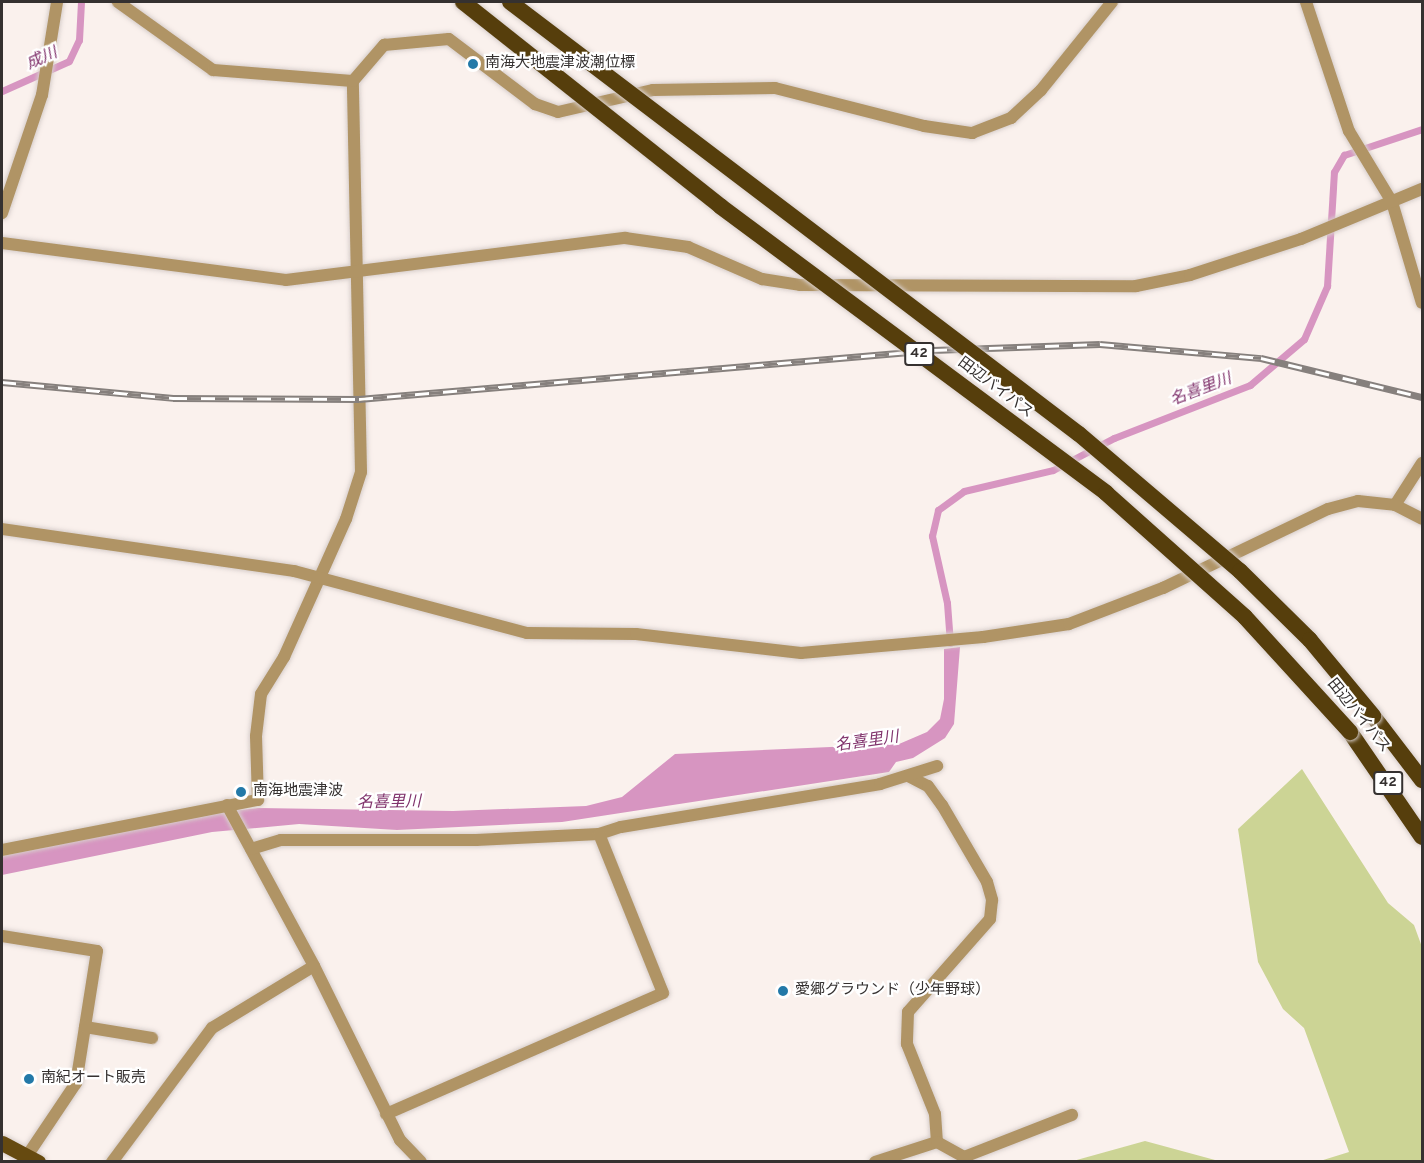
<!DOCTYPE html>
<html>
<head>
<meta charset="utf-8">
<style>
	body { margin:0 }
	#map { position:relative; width:1424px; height:1163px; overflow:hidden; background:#faf1ed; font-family:Overpass,"Noto Sans JP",sans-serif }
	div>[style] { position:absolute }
	.green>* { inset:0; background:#ccd495 }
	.water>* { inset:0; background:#d795c1 }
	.stream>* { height:7px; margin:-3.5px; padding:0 3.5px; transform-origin:3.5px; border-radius:3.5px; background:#d795c1 }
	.roads { filter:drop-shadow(0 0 2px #d7cecb) drop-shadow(0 0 2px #d7cecb) }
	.service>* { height:12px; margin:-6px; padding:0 6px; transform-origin:6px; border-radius:6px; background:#b09465 }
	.minor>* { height:12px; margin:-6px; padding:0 6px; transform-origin:6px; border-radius:6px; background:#b09465 }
	.tertiary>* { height:12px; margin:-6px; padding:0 6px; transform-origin:6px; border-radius:6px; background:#b09465 }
	.primary>* { height:15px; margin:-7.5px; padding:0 7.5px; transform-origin:7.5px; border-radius:7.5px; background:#664a10 }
	.trunk>* { height:16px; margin:-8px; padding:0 8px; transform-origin:8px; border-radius:8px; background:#563e0c }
	.rail>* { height:7px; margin-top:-3.5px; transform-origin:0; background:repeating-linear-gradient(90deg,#fff 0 14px,#86807d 0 28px); box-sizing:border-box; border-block:2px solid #86807d }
	.bridges { filter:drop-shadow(0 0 2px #d7cecb) drop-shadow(0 0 2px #d7cecb) }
	.trunk-bridge>* { height:16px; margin:-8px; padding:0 8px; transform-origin:8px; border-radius:8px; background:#563e0c }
	.dots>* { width:16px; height:16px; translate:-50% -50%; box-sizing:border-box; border:3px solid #fff; border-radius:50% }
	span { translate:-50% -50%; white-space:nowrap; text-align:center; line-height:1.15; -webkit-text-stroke:4.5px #fff; paint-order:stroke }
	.shield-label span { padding:2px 4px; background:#fff; border:2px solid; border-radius:4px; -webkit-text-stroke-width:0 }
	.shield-label { font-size:14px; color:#353130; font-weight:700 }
	.poi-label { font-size:15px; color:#353130 }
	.left { translate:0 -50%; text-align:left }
	.street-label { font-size:15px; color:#353130 }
	.water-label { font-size:16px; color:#81346d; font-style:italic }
	.frame { position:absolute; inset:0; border:3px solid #353130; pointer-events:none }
</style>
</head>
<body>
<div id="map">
	<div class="green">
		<div style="clip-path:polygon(1302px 769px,1388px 903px,1414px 925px,1422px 947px,1422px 1161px,1320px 1161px,1349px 1152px,1304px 1028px,1283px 1009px,1258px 962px,1238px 829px)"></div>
		<div style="clip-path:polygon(1145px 1141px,1215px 1160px,1220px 1161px,1073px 1161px)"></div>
	</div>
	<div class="water">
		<div style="clip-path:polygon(960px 647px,954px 724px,945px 738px,913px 758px,896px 762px,889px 772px,562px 822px,397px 830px,299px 824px,212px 832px,2px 875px,2px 856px,221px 812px,258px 808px,453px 811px,586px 806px,622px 797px,675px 754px,899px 744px,927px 732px,940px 719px,944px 699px,944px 649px)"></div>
	</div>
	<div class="stream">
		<div style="left:2px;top:91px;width:73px;rotate:-24.1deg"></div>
		<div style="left:69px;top:61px;width:23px;rotate:-65deg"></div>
		<div style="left:79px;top:40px;width:38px;rotate:-87deg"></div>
		<div style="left:950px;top:643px;width:40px;rotate:-94.3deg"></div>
		<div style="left:947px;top:603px;width:69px;rotate:-102.6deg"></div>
		<div style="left:932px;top:536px;width:27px;rotate:-77deg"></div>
		<div style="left:938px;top:510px;width:32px;rotate:-36deg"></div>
		<div style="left:964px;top:491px;width:91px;rotate:-13.3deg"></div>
		<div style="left:1053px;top:470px;width:69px;rotate:-27.7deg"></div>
		<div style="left:1114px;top:438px;width:146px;rotate:-21.3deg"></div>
		<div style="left:1250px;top:385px;width:71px;rotate:-40.4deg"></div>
		<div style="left:1304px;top:339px;width:58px;rotate:-66.5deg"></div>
		<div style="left:1327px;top:286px;width:114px;rotate:-86.5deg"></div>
		<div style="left:1334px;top:172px;width:20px;rotate:-60deg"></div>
		<div style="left:1344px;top:155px;width:82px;rotate:-18.4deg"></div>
	</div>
	<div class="roads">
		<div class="service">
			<div style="left:112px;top:1162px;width:167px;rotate:-53.3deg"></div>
			<div style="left:212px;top:1028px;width:119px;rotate:-31.3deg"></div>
		</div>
		<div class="minor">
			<div style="left:118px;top:2px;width:117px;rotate:35.6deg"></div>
			<div style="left:213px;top:70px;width:140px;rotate:4.5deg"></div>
			<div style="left:1306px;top:2px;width:136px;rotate:71.6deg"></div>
			<div style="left:1349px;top:131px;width:83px;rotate:58.8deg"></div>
			<div style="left:1392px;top:202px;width:105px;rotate:73.5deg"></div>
			<div style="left:2px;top:213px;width:125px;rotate:-71.3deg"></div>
			<div style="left:42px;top:95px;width:94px;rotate:-80.8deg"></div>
			<div style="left:1395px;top:505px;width:50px;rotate:-57.3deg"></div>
			<div style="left:910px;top:777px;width:20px;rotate:27deg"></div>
			<div style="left:928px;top:786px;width:24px;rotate:54deg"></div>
			<div style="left:942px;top:805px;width:89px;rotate:59.7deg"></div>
			<div style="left:987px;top:882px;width:19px;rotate:74deg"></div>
			<div style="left:992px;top:900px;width:19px;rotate:96deg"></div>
			<div style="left:990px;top:919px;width:124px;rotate:131.4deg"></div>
			<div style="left:908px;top:1012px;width:32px;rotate:92deg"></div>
			<div style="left:907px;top:1044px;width:75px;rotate:68.2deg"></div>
			<div style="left:935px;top:1114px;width:28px;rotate:86deg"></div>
			<div style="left:227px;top:805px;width:183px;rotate:61.6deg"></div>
			<div style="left:314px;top:966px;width:194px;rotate:63.7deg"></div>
			<div style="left:400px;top:1140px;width:30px;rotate:46deg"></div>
			<div style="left:251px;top:849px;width:31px;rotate:-17deg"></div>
			<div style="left:281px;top:840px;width:195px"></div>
			<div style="left:476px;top:840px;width:123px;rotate:-2.8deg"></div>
			<div style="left:599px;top:834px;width:23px;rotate:-18deg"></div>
			<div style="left:621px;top:827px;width:263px;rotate:-9.4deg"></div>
			<div style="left:880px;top:784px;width:60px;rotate:-17.5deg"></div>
			<div style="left:2px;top:850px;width:261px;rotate:-11.1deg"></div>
			<div style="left:258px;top:800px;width:64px;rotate:-91.8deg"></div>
			<div style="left:256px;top:736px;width:42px;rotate:-83.2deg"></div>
			<div style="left:261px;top:694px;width:44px;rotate:-58.1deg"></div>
			<div style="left:284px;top:657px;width:88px;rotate:-65.8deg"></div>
			<div style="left:320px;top:577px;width:64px;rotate:-65.9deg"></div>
			<div style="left:346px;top:519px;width:49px;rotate:-72.3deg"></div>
			<div style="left:361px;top:472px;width:391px;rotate:-91.2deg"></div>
			<div style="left:353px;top:81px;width:48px;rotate:-49.3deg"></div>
			<div style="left:384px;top:45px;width:65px;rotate:-5.3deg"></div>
			<div style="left:449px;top:39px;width:108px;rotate:37.1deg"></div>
			<div style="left:535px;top:104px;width:24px;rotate:19deg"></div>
			<div style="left:558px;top:112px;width:98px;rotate:-13deg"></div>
			<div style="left:653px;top:90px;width:122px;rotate:-0.9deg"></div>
			<div style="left:775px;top:88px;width:154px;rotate:14.3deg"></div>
			<div style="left:924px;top:126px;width:49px;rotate:8.3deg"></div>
			<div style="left:972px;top:133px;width:42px;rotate:-21deg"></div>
			<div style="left:1011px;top:118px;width:41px;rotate:-43deg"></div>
			<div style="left:1041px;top:90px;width:113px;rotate:-51.1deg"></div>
			<div style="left:2px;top:936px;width:96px;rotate:9deg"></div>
			<div style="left:97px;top:951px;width:134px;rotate:99deg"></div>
			<div style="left:76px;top:1083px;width:88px;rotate:123.9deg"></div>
			<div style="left:85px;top:1027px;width:68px;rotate:9.3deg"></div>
			<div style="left:386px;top:1114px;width:302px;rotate:-23.6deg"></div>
			<div style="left:663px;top:993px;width:171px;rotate:-111.9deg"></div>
			<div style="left:875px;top:1162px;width:65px;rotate:-17.9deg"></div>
			<div style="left:937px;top:1142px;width:31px;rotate:29deg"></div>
			<div style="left:964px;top:1157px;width:116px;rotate:-21.3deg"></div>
		</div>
		<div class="tertiary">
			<div style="left:2px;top:243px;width:286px;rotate:7.4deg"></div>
			<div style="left:286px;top:280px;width:342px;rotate:-7.1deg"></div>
			<div style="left:625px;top:238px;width:64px;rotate:8.1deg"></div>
			<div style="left:688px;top:247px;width:81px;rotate:23.4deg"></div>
			<div style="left:762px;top:279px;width:38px;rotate:9deg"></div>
			<div style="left:800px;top:285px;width:336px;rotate:0.2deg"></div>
			<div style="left:1136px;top:286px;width:55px;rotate:-11.5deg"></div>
			<div style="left:1190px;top:275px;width:117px;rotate:-18deg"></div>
			<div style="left:1301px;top:239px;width:131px;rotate:-22.5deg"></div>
			<div style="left:2px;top:529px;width:295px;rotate:8.2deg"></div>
			<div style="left:294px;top:571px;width:241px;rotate:14.9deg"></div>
			<div style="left:527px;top:633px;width:109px;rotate:0.5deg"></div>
			<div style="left:636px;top:634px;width:166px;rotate:6.6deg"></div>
			<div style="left:801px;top:653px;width:183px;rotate:-5deg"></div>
			<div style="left:983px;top:637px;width:87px;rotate:-8.6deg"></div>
			<div style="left:1069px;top:624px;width:101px;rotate:-21deg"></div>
			<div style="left:1163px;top:588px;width:183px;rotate:-25.6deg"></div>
			<div style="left:1328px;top:509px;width:31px;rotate:-15deg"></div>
			<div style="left:1358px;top:501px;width:37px;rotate:6deg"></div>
			<div style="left:1395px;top:505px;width:30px;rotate:27deg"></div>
		</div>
		<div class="primary">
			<div style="left:2px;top:1143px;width:41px;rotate:27.8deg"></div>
		</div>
		<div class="trunk">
			<div style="left:1373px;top:716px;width:81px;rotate:52.6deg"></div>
			<div style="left:1350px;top:732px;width:127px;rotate:55.6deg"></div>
		</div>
	</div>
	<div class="rail">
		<div style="left:2px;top:382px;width:172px;rotate:5.3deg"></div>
		<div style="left:173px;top:398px;width:186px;rotate:0.3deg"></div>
		<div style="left:359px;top:399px;width:576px;rotate:-4.88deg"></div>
		<div style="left:933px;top:350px;width:167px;rotate:-2.1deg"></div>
		<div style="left:1100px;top:344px;width:162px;rotate:5deg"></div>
		<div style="left:1261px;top:358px;width:166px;rotate:13.6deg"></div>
	</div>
	<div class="bridges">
		<div class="trunk-bridge">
			<div style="left:463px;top:2px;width:328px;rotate:38.4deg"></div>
			<div style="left:720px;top:206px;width:481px;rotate:36.6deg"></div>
			<div style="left:1106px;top:493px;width:186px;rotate:41.7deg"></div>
			<div style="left:1245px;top:617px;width:156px;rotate:47.6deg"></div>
			<div style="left:510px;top:2px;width:714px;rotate:37.21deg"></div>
			<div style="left:1079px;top:434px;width:211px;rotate:40.4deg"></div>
			<div style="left:1240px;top:571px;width:98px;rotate:44.6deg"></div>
			<div style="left:1310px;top:640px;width:99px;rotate:50.3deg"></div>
		</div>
	</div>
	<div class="dots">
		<div style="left:473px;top:64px;background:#2379a8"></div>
		<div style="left:241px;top:792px;background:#2379a8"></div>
		<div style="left:783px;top:991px;background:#2379a8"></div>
		<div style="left:29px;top:1079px;background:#2379a8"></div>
	</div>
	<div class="shield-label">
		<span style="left:919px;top:354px">42</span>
		<span style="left:1388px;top:783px">42</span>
	</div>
	<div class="poi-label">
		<span class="left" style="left:485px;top:64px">南海大地震津波潮位標</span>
		<span class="left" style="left:253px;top:792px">南海地震津波</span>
		<span class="left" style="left:795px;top:991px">愛郷グラウンド（少年野球）</span>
		<span class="left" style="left:41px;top:1079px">南紀オート販売</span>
	</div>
	<div class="street-label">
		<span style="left:995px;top:388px;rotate:37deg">田辺バイパス</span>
		<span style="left:1358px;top:716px;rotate:51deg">田辺バイパス</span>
	</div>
	<div class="water-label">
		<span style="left:42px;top:59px;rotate:-24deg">成川</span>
		<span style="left:1201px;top:390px;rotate:-21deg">名喜里川</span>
		<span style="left:867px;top:742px;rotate:-8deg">名喜里川</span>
		<span style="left:389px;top:803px;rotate:-1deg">名喜里川</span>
	</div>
	<div class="frame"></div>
</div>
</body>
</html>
